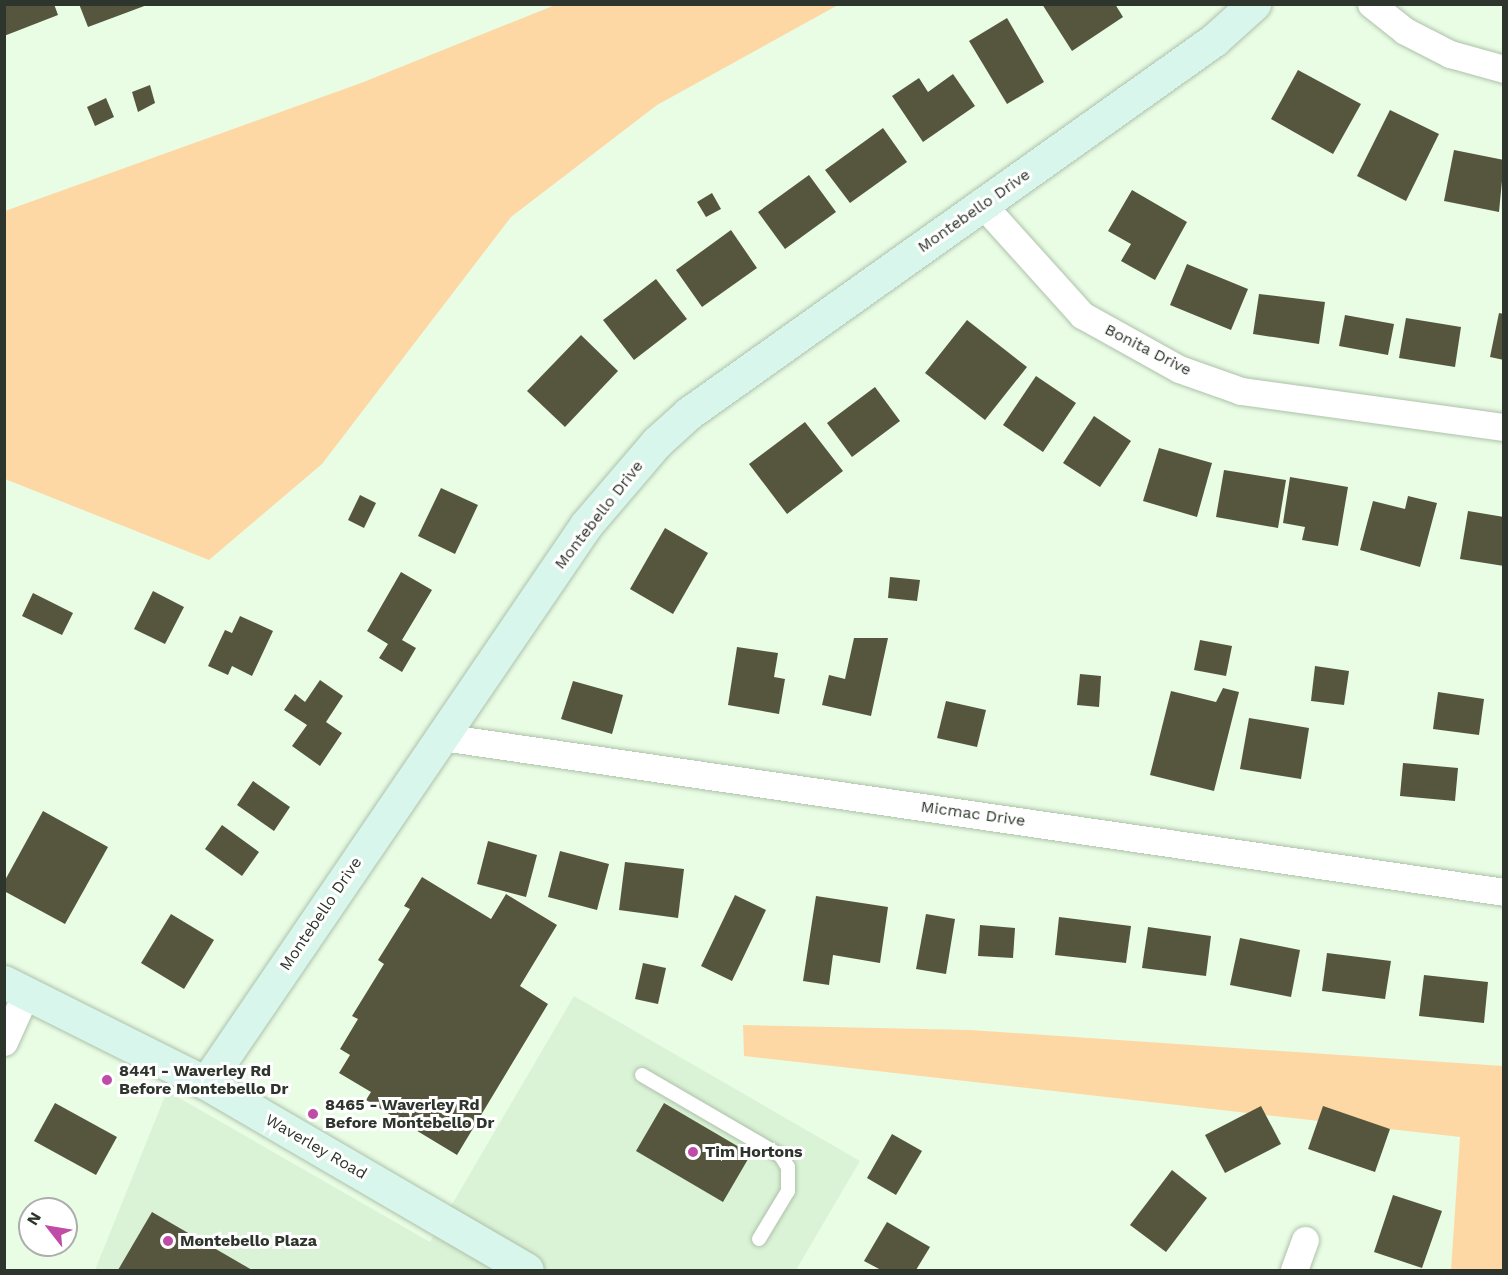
<!DOCTYPE html>
<html>
<head>
<meta charset="utf-8">
<style>
	body { margin:0 }
	#map { position:relative; width:1508px; height:1275px; overflow:hidden; background:#e9fde5; font-family:"Work Sans",sans-serif }
	div>[style] { position:absolute }
	.built>* { inset:0; background:#daf3d6 }
	.green>* { inset:0; background:#fdd8a5 }
	.building>* { inset:0; background:#56563e }
	.roads { filter:drop-shadow(0 0 2px #aec1aa) drop-shadow(0 0 2px #aec1aa) }
	.lane>* { height:14px; margin:-7px; padding:0 7px; transform-origin:7px; border-radius:7px; background:#fff }
	.street>* { height:27px; margin:-13.5px; padding:0 13.5px; transform-origin:13.5px; border-radius:13.5px; background:#fff }
	.secondary>* { height:33px; margin:-16.5px; padding:0 16.5px; transform-origin:16.5px; border-radius:16.5px; background:#d9f6ed }
	.dots>* { width:16px; height:16px; translate:-50% -50%; box-sizing:border-box; border:3px solid #fff; border-radius:50% }
	span { translate:-50% -50%; white-space:nowrap; text-align:center; line-height:1.15; -webkit-text-stroke:6px #fff; paint-order:stroke }
	.street-label { font-size:16px; color:#2e352c }
	.poi-label { font-size:16px; color:#2e352c; font-weight:700 }
	.left { translate:0 -50%; text-align:left }
	.frame { position:absolute; inset:0; border:6px solid #2e352c; pointer-events:none }
	.north { position:absolute; left:18px; top:1197px; width:60px; height:60px; box-sizing:border-box; background:#fff; border:2px solid #abaeab; border-radius:50%; rotate:301deg; font-size:16px; font-weight:700; line-height:24px; text-align:center; color:#2e352c }
	.north::after { content:''; display:block; margin:auto; width:21px; height:27px; background:#bf4ca7; clip-path:polygon(50% 0,100% 100%,50% 72%,0 100%) }
</style>
</head>
<body>
<div id="map">
	<div class="built">
		<div style="clip-path:polygon(574px 996px,860px 1161px,796px 1270px,95px 1270px,167px 1091px,430px 1242px)"></div>
	</div>
	<div class="green">
		<div style="clip-path:polygon(555px 5px,838px 5px,657px 105px,511px 217px,322px 464px,209px 560px,5px 479px,5px 211px,361px 83px)"></div>
		<div style="clip-path:polygon(743px 1025px,970px 1030px,1503px 1066px,1503px 1270px,1451px 1270px,1460px 1137px,744px 1056px)"></div>
	</div>
	<div class="building">
		<div style="clip-path:polygon(4px 4px,54px 4px,58px 15px,4px 36px)"></div>
		<div style="clip-path:polygon(79px 4px,147px 4px,147px 5px,88px 27px)"></div>
		<div style="clip-path:polygon(1042px 4px,1115px 4px,1123px 17px,1072px 51px)"></div>
		<div style="clip-path:polygon(1007px 18px,1044px 82px,1007px 104px,969px 41px)"></div>
		<div style="clip-path:polygon(1298px 70px,1361px 104px,1333px 154px,1271px 119px)"></div>
		<div style="clip-path:polygon(953px 74px,975px 106px,923px 142px,892px 96px,919px 78px,928px 92px)"></div>
		<div style="clip-path:polygon(150px 85px,155px 103px,138px 112px,132px 92px)"></div>
		<div style="clip-path:polygon(106px 98px,114px 117px,95px 126px,87px 107px)"></div>
		<div style="clip-path:polygon(1390px 110px,1439px 134px,1406px 201px,1357px 176px)"></div>
		<div style="clip-path:polygon(883px 128px,907px 162px,850px 203px,825px 170px)"></div>
		<div style="clip-path:polygon(1454px 150px,1504px 160px,1499px 212px,1444px 201px)"></div>
		<div style="clip-path:polygon(809px 175px,836px 212px,785px 249px,758px 212px)"></div>
		<div style="clip-path:polygon(1132px 190px,1187px 222px,1155px 280px,1121px 261px,1131px 244px,1108px 231px)"></div>
		<div style="clip-path:polygon(712px 193px,721px 209px,706px 217px,697px 202px)"></div>
		<div style="clip-path:polygon(731px 230px,757px 268px,702px 307px,676px 270px)"></div>
		<div style="clip-path:polygon(1187px 264px,1248px 289px,1231px 330px,1170px 305px)"></div>
		<div style="clip-path:polygon(656px 279px,687px 319px,634px 360px,603px 320px)"></div>
		<div style="clip-path:polygon(1259px 294px,1325px 302px,1319px 344px,1253px 334px)"></div>
		<div style="clip-path:polygon(1499px 313px,1504px 314px,1504px 360px,1490px 357px)"></div>
		<div style="clip-path:polygon(1345px 315px,1394px 324px,1388px 355px,1339px 346px)"></div>
		<div style="clip-path:polygon(1406px 318px,1461px 327px,1455px 367px,1399px 358px)"></div>
		<div style="clip-path:polygon(967px 320px,1027px 367px,985px 420px,925px 373px)"></div>
		<div style="clip-path:polygon(581px 335px,618px 371px,565px 427px,527px 391px)"></div>
		<div style="clip-path:polygon(1036px 376px,1076px 403px,1043px 452px,1003px 425px)"></div>
		<div style="clip-path:polygon(875px 387px,900px 421px,852px 457px,827px 423px)"></div>
		<div style="clip-path:polygon(1094px 416px,1131px 441px,1100px 487px,1063px 463px)"></div>
		<div style="clip-path:polygon(805px 422px,843px 471px,787px 514px,749px 464px)"></div>
		<div style="clip-path:polygon(1159px 448px,1212px 463px,1197px 517px,1143px 501px)"></div>
		<div style="clip-path:polygon(1224px 470px,1286px 480px,1278px 528px,1216px 517px)"></div>
		<div style="clip-path:polygon(1290px 477px,1348px 487px,1338px 546px,1302px 540px,1305px 527px,1283px 523px)"></div>
		<div style="clip-path:polygon(441px 488px,478px 505px,455px 554px,418px 536px)"></div>
		<div style="clip-path:polygon(360px 495px,376px 503px,364px 528px,348px 520px)"></div>
		<div style="clip-path:polygon(1408px 496px,1437px 503px,1420px 567px,1360px 550px,1373px 501px,1405px 509px)"></div>
		<div style="clip-path:polygon(1468px 511px,1504px 517px,1504px 566px,1460px 559px)"></div>
		<div style="clip-path:polygon(665px 528px,708px 553px,673px 614px,630px 589px)"></div>
		<div style="clip-path:polygon(401px 572px,432px 590px,402px 640px,416px 648px,402px 672px,379px 658px,388px 644px,367px 631px)"></div>
		<div style="clip-path:polygon(890px 577px,920px 580px,917px 601px,888px 598px)"></div>
		<div style="clip-path:polygon(153px 591px,184px 607px,165px 644px,134px 629px)"></div>
		<div style="clip-path:polygon(33px 593px,73px 613px,62px 635px,22px 616px)"></div>
		<div style="clip-path:polygon(240px 616px,273px 631px,252px 676px,232px 666px,228px 675px,208px 666px,225px 630px,232px 633px)"></div>
		<div style="clip-path:polygon(854px 638px,888px 638px,871px 716px,822px 705px,829px 675px,845px 679px)"></div>
		<div style="clip-path:polygon(1200px 640px,1232px 646px,1226px 676px,1194px 670px)"></div>
		<div style="clip-path:polygon(737px 647px,778px 653px,774px 677px,785px 679px,779px 714px,728px 705px)"></div>
		<div style="clip-path:polygon(1315px 666px,1349px 671px,1344px 705px,1311px 701px)"></div>
		<div style="clip-path:polygon(1080px 674px,1101px 676px,1099px 707px,1077px 705px)"></div>
		<div style="clip-path:polygon(320px 680px,343px 696px,326px 722px,342px 733px,320px 766px,292px 746px,307px 725px,284px 710px,295px 694px,305px 702px)"></div>
		<div style="clip-path:polygon(573px 681px,623px 695px,612px 734px,561px 719px)"></div>
		<div style="clip-path:polygon(1223px 688px,1239px 692px,1214px 791px,1150px 775px,1171px 691px,1216px 702px)"></div>
		<div style="clip-path:polygon(1438px 692px,1484px 699px,1479px 735px,1433px 729px)"></div>
		<div style="clip-path:polygon(946px 701px,986px 710px,977px 747px,937px 738px)"></div>
		<div style="clip-path:polygon(1249px 718px,1309px 728px,1301px 779px,1240px 769px)"></div>
		<div style="clip-path:polygon(1403px 763px,1458px 768px,1455px 801px,1400px 796px)"></div>
		<div style="clip-path:polygon(253px 781px,290px 807px,274px 831px,237px 805px)"></div>
		<div style="clip-path:polygon(43px 811px,108px 847px,65px 924px,4px 891px,4px 882px)"></div>
		<div style="clip-path:polygon(222px 825px,259px 852px,242px 876px,205px 849px)"></div>
		<div style="clip-path:polygon(488px 841px,537px 855px,526px 897px,477px 884px)"></div>
		<div style="clip-path:polygon(560px 851px,609px 864px,597px 910px,548px 897px)"></div>
		<div style="clip-path:polygon(625px 862px,684px 869px,678px 918px,619px 910px)"></div>
		<div style="clip-path:polygon(422px 877px,491px 919px,506px 894px,557px 925px,520px 986px,548px 1004px,457px 1155px,366px 1100px,371px 1092px,339px 1073px,350px 1055px,340px 1049px,358px 1019px,352px 1016px,384px 964px,378px 960px,410px 909px,404px 906px)"></div>
		<div style="clip-path:polygon(735px 895px,766px 910px,732px 981px,701px 966px)"></div>
		<div style="clip-path:polygon(816px 896px,888px 907px,880px 963px,833px 955px,829px 985px,803px 981px)"></div>
		<div style="clip-path:polygon(171px 914px,214px 940px,184px 989px,141px 963px)"></div>
		<div style="clip-path:polygon(926px 914px,955px 919px,946px 974px,916px 969px)"></div>
		<div style="clip-path:polygon(1059px 917px,1131px 926px,1126px 963px,1055px 955px)"></div>
		<div style="clip-path:polygon(980px 925px,1015px 928px,1013px 958px,978px 956px)"></div>
		<div style="clip-path:polygon(1148px 927px,1211px 936px,1206px 976px,1142px 968px)"></div>
		<div style="clip-path:polygon(1240px 938px,1300px 950px,1291px 997px,1230px 985px)"></div>
		<div style="clip-path:polygon(1327px 953px,1391px 961px,1385px 999px,1322px 991px)"></div>
		<div style="clip-path:polygon(643px 963px,666px 968px,658px 1004px,635px 999px)"></div>
		<div style="clip-path:polygon(1424px 975px,1488px 982px,1484px 1023px,1419px 1016px)"></div>
		<div style="clip-path:polygon(55px 1103px,117px 1137px,96px 1175px,34px 1141px)"></div>
		<div style="clip-path:polygon(664px 1103px,751px 1154px,723px 1202px,636px 1151px)"></div>
		<div style="clip-path:polygon(1261px 1106px,1281px 1144px,1225px 1173px,1205px 1135px)"></div>
		<div style="clip-path:polygon(1323px 1106px,1390px 1129px,1375px 1172px,1308px 1149px)"></div>
		<div style="clip-path:polygon(892px 1134px,922px 1151px,896px 1195px,867px 1178px)"></div>
		<div style="clip-path:polygon(1172px 1170px,1207px 1198px,1166px 1252px,1130px 1225px)"></div>
		<div style="clip-path:polygon(1393px 1195px,1442px 1211px,1422px 1268px,1374px 1252px)"></div>
		<div style="clip-path:polygon(152px 1212px,252px 1270px,118px 1270px)"></div>
		<div style="clip-path:polygon(887px 1222px,930px 1247px,916px 1270px,881px 1270px,864px 1261px)"></div>
	</div>
	<div class="roads">
		<div class="lane">
			<div style="left:642px;top:1075px;width:161px;rotate:30.2deg"></div>
			<div style="left:781px;top:1156px;width:13px;rotate:58deg"></div>
			<div style="left:788px;top:1167px;width:24px;rotate:90deg"></div>
			<div style="left:788px;top:1191px;width:56px;rotate:121.1deg"></div>
		</div>
		<div class="street">
			<div style="left:1371px;top:4px;width:43px;rotate:38.5deg"></div>
			<div style="left:1405px;top:31px;width:51px;rotate:27.1deg"></div>
			<div style="left:1450px;top:54px;width:56px;rotate:15.5deg"></div>
			<div style="left:983px;top:205px;width:148px;rotate:48deg"></div>
			<div style="left:1082px;top:315px;width:111px;rotate:29.1deg"></div>
			<div style="left:1179px;top:369px;width:66px;rotate:19.5deg"></div>
			<div style="left:1241px;top:391px;width:265px;rotate:7.8deg"></div>
			<div style="left:442px;top:737px;width:1073px;rotate:8.3deg"></div>
			<div style="left:4px;top:1042px;width:54px;rotate:-65.8deg"></div>
			<div style="left:1294px;top:1270px;width:32px;rotate:-70deg"></div>
		</div>
		<div class="secondary">
			<div style="left:4px;top:982px;width:226px;rotate:26.6deg"></div>
			<div style="left:206px;top:1083px;width:371px;rotate:30.2deg"></div>
			<div style="left:206px;top:1083px;width:675px;rotate:-55.74deg"></div>
			<div style="left:586px;top:525px;width:109px;rotate:-49.5deg"></div>
			<div style="left:657px;top:442px;width:43px;rotate:-42.2deg"></div>
			<div style="left:689px;top:413px;width:644px;rotate:-35.39deg"></div>
			<div style="left:1214px;top:40px;width:54px;rotate:-42deg"></div>
		</div>
	</div>
	<div class="dots">
		<div style="left:107px;top:1080px;background:#bf4ca7"></div>
		<div style="left:313px;top:1114px;background:#bf4ca7"></div>
		<div style="left:693px;top:1152px;background:#bf4ca7"></div>
		<div style="left:168px;top:1241px;background:#bf4ca7"></div>
	</div>
	<div class="street-label">
		<span style="left:974px;top:211px;rotate:-35deg">Montebello Drive</span>
		<span style="left:1148px;top:350px;rotate:27deg">Bonita Drive</span>
		<span style="left:599px;top:515px;rotate:-52deg">Montebello Drive</span>
		<span style="left:973px;top:814px;rotate:8deg">Micmac Drive</span>
		<span style="left:321px;top:914px;rotate:-56deg">Montebello Drive</span>
		<span style="left:316px;top:1147px;rotate:30deg">Waverley Road</span>
	</div>
	<div class="poi-label">
		<span class="left" style="left:119px;top:1080px">8441 - Waverley Rd<br>Before Montebello Dr</span>
		<span class="left" style="left:325px;top:1114px">8465 - Waverley Rd<br>Before Montebello Dr</span>
		<span class="left" style="left:705px;top:1152px">Tim Hortons</span>
		<span class="left" style="left:180px;top:1241px">Montebello Plaza</span>
	</div>
	<div class="frame"></div>
	<div class="north">N</div>
</div>
</body>
</html>
